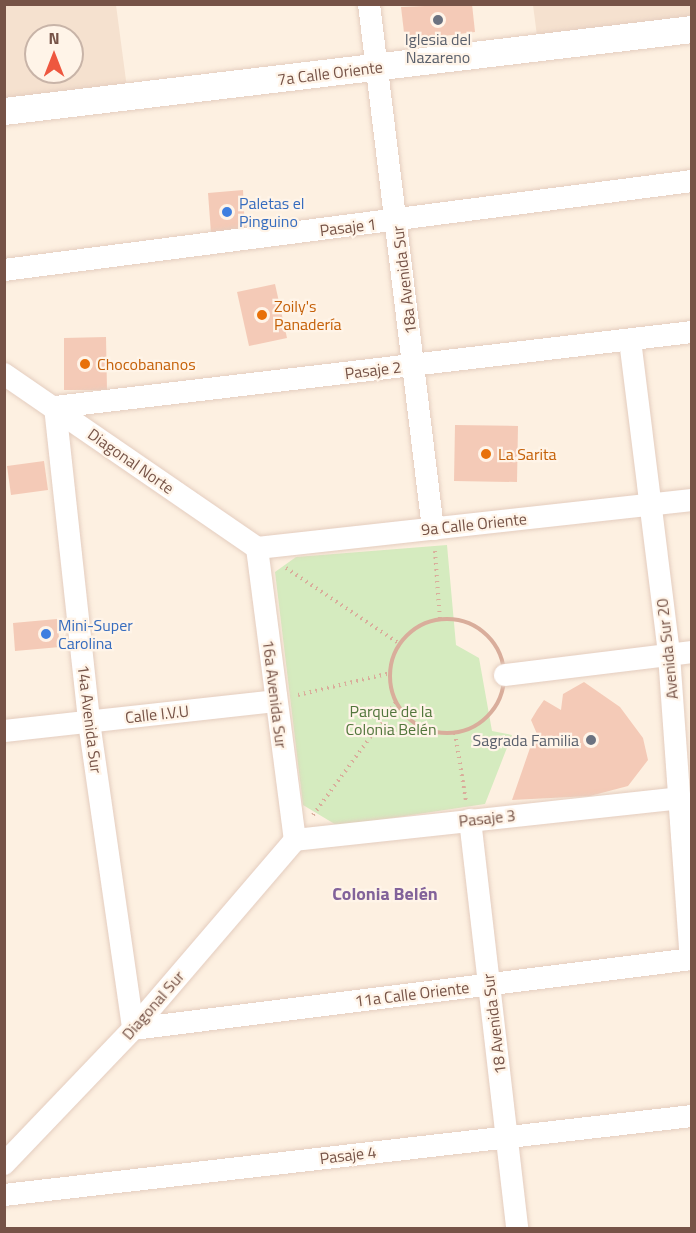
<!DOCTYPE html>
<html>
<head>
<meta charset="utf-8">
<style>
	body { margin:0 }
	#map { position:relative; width:696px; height:1233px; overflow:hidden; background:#fdf0e1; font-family:"Titillium Web",sans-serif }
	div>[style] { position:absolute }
	.residential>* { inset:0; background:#f5e1cf }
	.green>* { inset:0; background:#d5ebbf }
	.building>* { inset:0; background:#f4cab7 }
	.path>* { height:4px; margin-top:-2px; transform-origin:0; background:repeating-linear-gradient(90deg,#d9ad9b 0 1.5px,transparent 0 6px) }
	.path>.ring { margin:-2px; padding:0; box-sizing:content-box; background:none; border:4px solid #d9ad9b; border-radius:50% }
	.roads { filter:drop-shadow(0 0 2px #e4cdbf) drop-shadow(0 0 2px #e4cdbf) }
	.minor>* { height:22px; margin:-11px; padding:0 11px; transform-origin:11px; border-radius:11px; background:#fff }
	.tertiary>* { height:27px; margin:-13.5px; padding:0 13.5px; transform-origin:13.5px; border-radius:13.5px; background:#fff }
	.dots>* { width:16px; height:16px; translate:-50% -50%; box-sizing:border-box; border:3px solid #fff4e8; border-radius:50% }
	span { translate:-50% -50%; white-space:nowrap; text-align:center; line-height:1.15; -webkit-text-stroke:4.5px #fff4e8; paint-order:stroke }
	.worship-label { font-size:16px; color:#5b616d }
	.right { translate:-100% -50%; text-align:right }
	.street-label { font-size:16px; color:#765347 }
	.shop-label { font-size:16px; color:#366cbe }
	.left { translate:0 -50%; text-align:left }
	.food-label { font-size:16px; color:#c56008 }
	.park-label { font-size:16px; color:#52763c }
	.neighbourhood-label { font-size:18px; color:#82629a; font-weight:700 }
	.frame { position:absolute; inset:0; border:6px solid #765347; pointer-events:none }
	.north { position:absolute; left:24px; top:24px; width:60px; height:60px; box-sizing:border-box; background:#fff4e8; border:2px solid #c8b4a8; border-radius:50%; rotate:0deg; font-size:16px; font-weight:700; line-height:24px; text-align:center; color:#765347 }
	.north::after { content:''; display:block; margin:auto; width:21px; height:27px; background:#ee573f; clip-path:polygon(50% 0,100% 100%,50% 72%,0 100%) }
</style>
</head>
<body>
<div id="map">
	<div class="residential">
		<div style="clip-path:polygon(evenodd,4px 5px,116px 5px,127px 88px,5px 102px,4px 5px,36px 36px,72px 36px,72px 72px,36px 72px,36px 36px)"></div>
		<div style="clip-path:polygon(533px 5px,691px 5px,691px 25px,538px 44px)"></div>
	</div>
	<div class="green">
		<div style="clip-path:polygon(447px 545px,456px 645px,479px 658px,492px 731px,512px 735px,485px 804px,338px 826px,303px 805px,275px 572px,296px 557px)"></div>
	</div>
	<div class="building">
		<div style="clip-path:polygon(472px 4px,475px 32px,405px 41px,401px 7px)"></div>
		<div style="clip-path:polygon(243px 190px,245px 231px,211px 233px,208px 193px)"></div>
		<div style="clip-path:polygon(275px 284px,287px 338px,249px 346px,237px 292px)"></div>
		<div style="clip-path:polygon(106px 337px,107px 390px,64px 390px,64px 338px)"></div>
		<div style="clip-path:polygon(455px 425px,518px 426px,517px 482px,454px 481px)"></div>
		<div style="clip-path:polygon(44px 461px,48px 490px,11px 495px,7px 466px)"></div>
		<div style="clip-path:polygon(57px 619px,60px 647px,15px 651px,13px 623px)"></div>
		<div style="clip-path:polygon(584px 682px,620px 707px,643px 738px,648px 760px,628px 786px,590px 796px,512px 800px,530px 748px,540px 741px,531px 720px,537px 710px,544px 700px,561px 710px,563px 694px)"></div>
	</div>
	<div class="path">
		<div style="left:435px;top:551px;width:68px;rotate:85.8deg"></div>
		<div style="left:286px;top:568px;width:137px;rotate:33.7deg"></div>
		<div class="ring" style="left:390px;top:619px;width:110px;height:110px"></div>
		<div style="left:298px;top:695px;width:95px;rotate:-13.4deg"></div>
		<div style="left:455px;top:733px;width:69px;rotate:80.8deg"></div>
		<div style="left:313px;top:815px;width:140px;rotate:-53.7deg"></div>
	</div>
	<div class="roads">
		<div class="minor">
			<div style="left:369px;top:4px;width:529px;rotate:83.05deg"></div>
			<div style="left:4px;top:270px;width:694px;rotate:-7.37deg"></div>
			<div style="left:692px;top:332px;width:641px;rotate:173.28deg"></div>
			<div style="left:55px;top:407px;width:317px;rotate:83.8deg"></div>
			<div style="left:89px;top:722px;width:310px;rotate:81.8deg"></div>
			<div style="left:133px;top:1029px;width:563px;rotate:-7.14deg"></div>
			<div style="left:630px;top:340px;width:317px;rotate:82.9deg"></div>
			<div style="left:669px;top:655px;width:305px;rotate:85.9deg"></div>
			<div style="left:4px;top:374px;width:307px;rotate:34.5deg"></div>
			<div style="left:257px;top:548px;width:438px;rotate:-6.3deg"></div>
			<div style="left:257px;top:548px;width:294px;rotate:82.6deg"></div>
			<div style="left:505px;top:675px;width:188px;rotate:-7deg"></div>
			<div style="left:4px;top:731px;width:273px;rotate:-6.3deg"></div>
			<div style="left:470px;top:820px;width:411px;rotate:83.4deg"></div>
			<div style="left:295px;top:840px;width:387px;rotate:-6.2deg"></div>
			<div style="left:4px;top:1164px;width:187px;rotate:-46.3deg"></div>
			<div style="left:133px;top:1029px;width:249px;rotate:-49.4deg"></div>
			<div style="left:4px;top:1195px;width:693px;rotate:-6.55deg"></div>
		</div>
		<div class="tertiary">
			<div style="left:4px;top:111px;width:693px;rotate:-6.8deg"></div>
		</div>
	</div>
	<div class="dots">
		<div style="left:438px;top:20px;background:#6b7280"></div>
		<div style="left:227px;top:212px;background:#3f7fe0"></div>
		<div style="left:262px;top:315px;background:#e8710a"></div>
		<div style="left:85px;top:364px;background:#e8710a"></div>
		<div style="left:486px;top:454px;background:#e8710a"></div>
		<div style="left:46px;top:634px;background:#3f7fe0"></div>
		<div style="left:591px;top:740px;background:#6b7280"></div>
	</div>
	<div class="worship-label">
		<span style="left:438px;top:48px">Iglesia del<br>Nazareno</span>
		<span class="right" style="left:579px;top:740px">Sagrada Familia</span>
	</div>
	<div class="street-label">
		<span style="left:330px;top:73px;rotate:-7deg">7a Calle Oriente</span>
		<span style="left:348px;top:227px;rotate:-7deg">Pasaje 1</span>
		<span style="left:404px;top:280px;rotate:-97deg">18a Avenida Sur</span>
		<span style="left:373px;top:370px;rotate:-7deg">Pasaje 2</span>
		<span style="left:131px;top:461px;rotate:35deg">Diagonal Norte</span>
		<span style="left:474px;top:524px;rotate:-6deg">9a Calle Oriente</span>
		<span style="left:667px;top:649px;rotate:-96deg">Avenida Sur 20</span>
		<span style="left:275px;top:694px;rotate:83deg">16a Avenida Sur</span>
		<span style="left:157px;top:714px;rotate:-6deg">Calle I.V.U</span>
		<span style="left:90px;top:719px;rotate:83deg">14a Avenida Sur</span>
		<span style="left:487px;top:818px;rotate:-6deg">Pasaje 3</span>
		<span style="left:412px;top:994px;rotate:-7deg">11a Calle Oriente</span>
		<span style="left:153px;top:1005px;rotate:-49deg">Diagonal Sur</span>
		<span style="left:494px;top:1024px;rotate:-97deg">18 Avenida Sur</span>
		<span style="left:348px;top:1155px;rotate:-7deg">Pasaje 4</span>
	</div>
	<div class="shop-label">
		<span class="left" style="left:239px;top:212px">Paletas el<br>Pinguino</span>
		<span class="left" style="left:58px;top:634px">Mini-Super<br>Carolina</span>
	</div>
	<div class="food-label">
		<span class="left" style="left:274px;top:315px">Zoily's<br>Panadería</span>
		<span class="left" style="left:97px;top:364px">Chocobananos</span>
		<span class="left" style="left:498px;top:454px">La Sarita</span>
	</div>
	<div class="park-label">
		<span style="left:391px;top:720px">Parque de la<br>Colonia Belén</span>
	</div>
	<div class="neighbourhood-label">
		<span style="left:385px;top:894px">Colonia Belén</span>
	</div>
	<div class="frame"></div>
	<div class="north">N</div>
</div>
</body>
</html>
